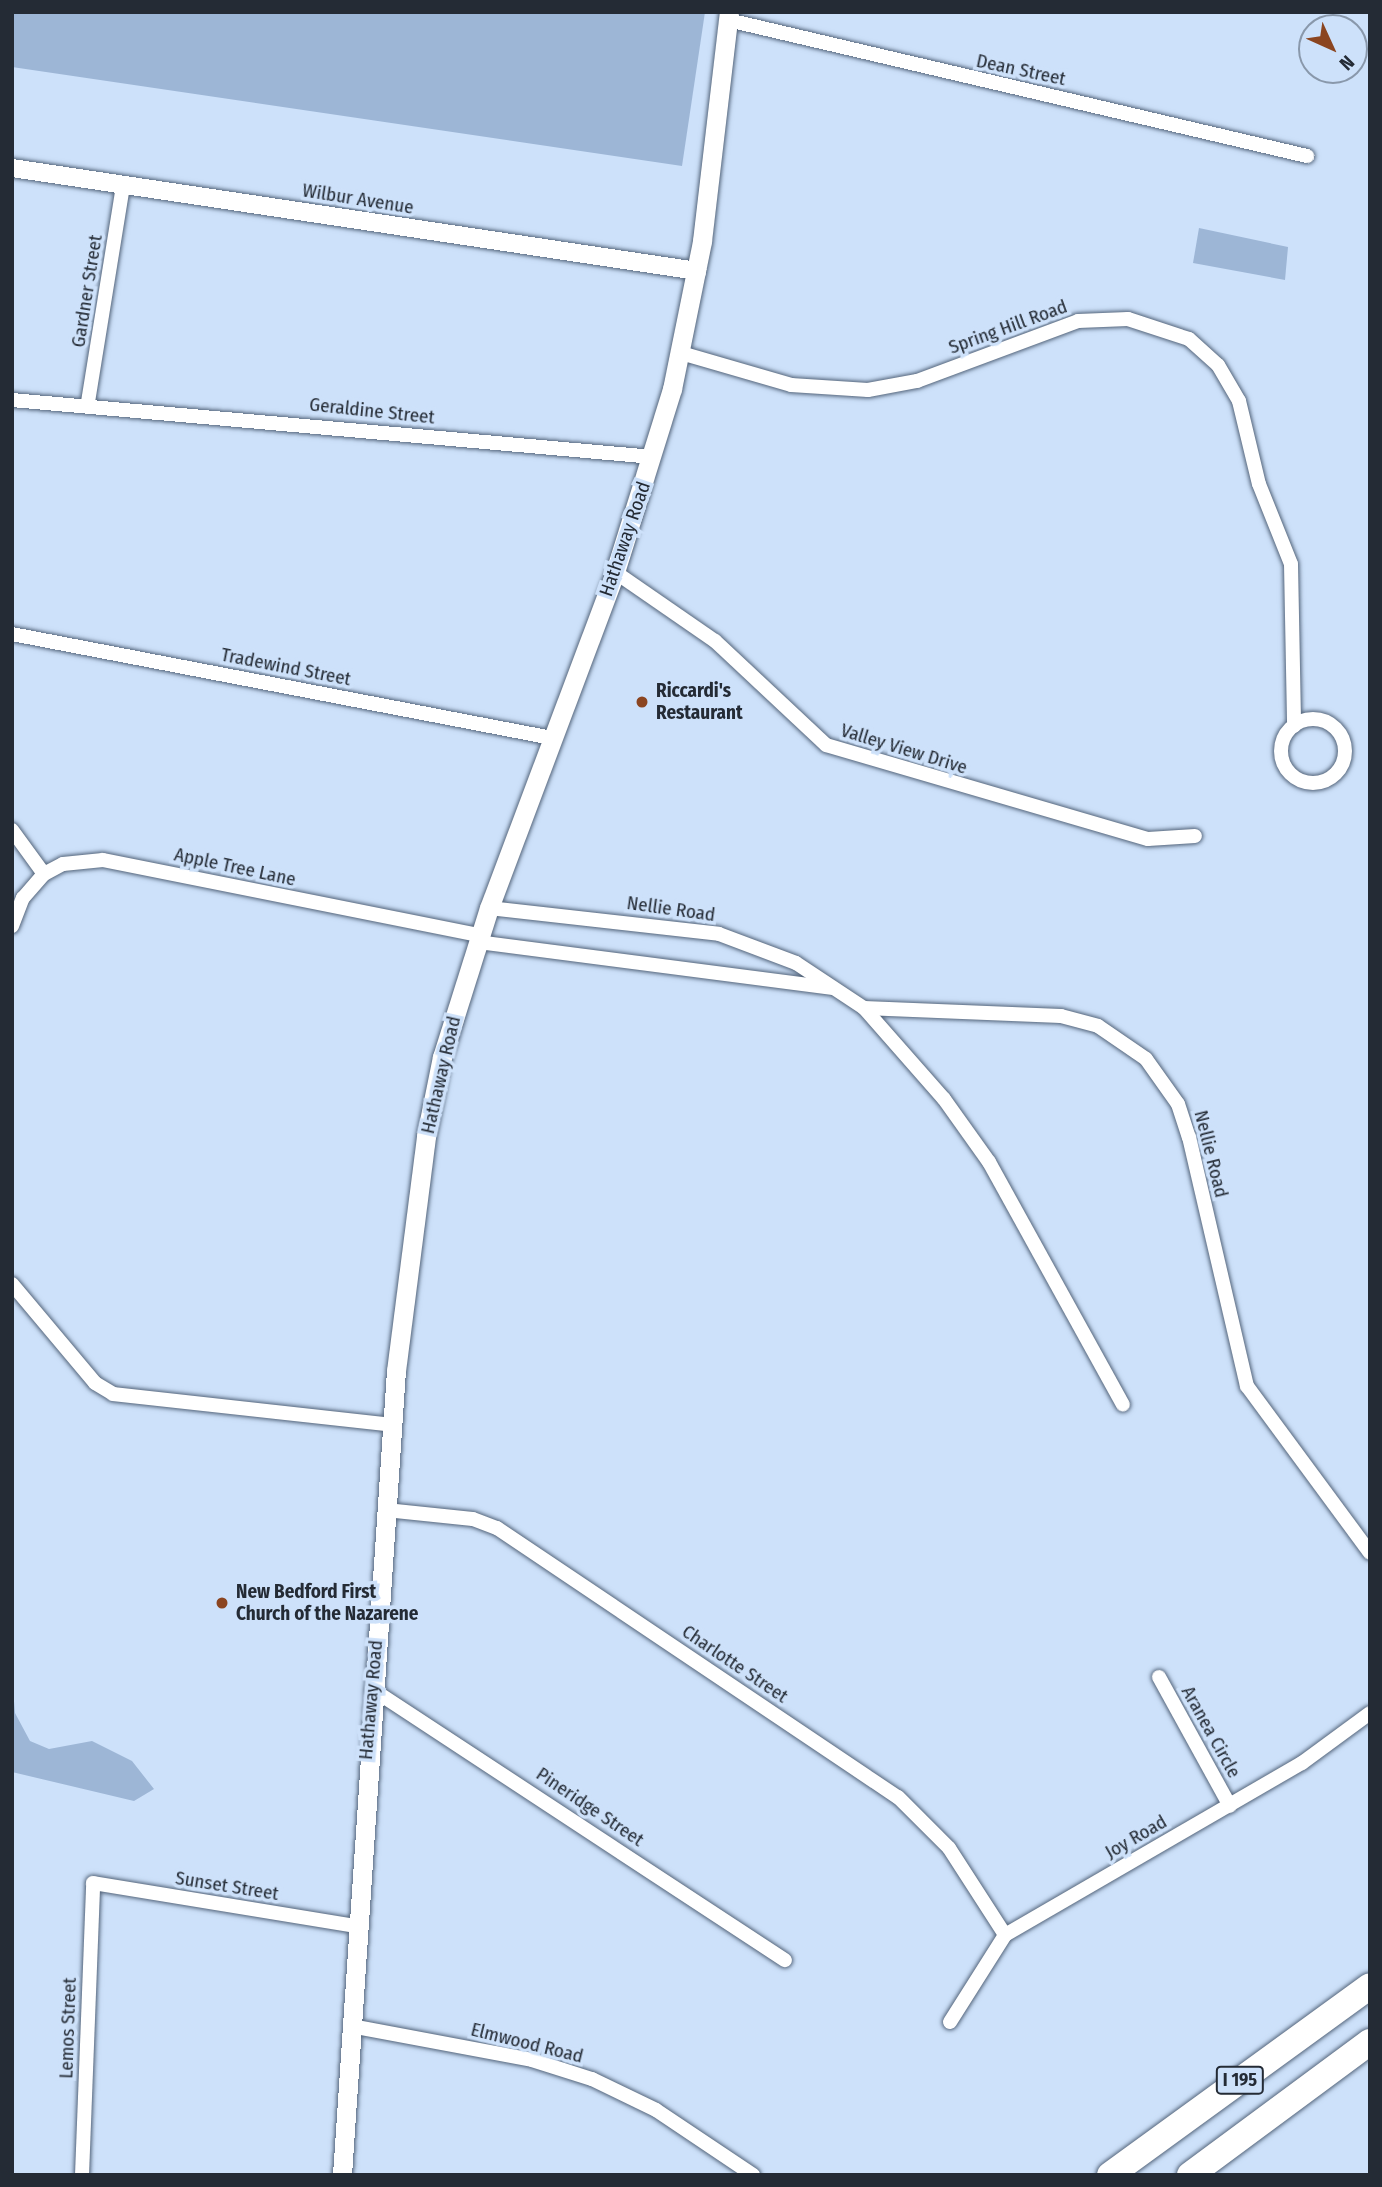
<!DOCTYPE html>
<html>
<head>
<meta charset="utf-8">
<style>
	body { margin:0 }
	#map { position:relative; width:1382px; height:2187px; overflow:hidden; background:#cde1fa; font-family:"Fira Sans Condensed",sans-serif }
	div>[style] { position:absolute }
	.green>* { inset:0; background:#9db6d6 }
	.roads { filter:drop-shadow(0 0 2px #54657b) drop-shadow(0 0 2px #54657b) }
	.minor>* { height:14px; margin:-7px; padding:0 7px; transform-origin:7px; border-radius:7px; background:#fff }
	.minor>.ring { margin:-7px; padding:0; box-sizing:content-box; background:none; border:14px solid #fff; border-radius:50% }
	.tertiary>* { height:18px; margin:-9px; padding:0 9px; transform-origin:9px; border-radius:9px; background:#fff }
	.secondary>* { height:19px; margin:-9.5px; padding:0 9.5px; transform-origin:9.5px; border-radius:9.5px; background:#fff }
	.motorway>* { height:26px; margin:-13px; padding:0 13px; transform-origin:13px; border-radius:13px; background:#fff }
	.dots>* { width:19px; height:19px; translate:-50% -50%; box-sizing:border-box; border:4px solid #cde1fa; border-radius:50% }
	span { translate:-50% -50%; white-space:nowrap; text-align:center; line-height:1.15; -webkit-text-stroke:7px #cde1fa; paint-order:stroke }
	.shield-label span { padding:2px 5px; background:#cde1fa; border:2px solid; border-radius:5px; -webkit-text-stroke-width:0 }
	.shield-label { font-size:18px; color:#242b35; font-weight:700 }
	.street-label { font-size:19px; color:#242b35 }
	.poi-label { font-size:19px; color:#242b35; font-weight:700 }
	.left { translate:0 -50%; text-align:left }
	.frame { position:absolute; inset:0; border:14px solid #242b35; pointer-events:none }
	.north { position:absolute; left:1298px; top:14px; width:70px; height:70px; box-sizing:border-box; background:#cde1fa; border:2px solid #8998ab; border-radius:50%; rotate:135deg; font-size:19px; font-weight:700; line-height:28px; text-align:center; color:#242b35 }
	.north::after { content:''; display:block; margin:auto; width:24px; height:32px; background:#8b4520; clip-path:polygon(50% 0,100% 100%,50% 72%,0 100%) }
</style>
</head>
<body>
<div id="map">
	<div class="green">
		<div style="clip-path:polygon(12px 12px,705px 12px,682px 166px,12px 67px)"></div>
		<div style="clip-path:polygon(1199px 228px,1288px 247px,1285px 280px,1193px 263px)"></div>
		<div style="clip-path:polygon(12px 1677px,15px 1713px,30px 1741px,49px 1749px,92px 1741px,132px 1761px,154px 1789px,134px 1801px,12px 1772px)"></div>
	</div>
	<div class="roads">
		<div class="minor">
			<div style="left:728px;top:20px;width:595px;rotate:13.22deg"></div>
			<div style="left:681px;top:353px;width:115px;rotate:16.2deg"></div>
			<div style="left:791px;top:385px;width:77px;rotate:3.7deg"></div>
			<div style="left:868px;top:390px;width:50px;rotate:-10.4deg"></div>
			<div style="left:917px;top:381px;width:172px;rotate:-20.4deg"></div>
			<div style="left:1078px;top:321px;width:50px;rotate:-2.3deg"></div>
			<div style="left:1128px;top:319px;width:64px;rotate:18.2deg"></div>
			<div style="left:1189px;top:339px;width:39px;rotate:42deg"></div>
			<div style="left:1218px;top:365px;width:42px;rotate:59.7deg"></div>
			<div style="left:1239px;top:401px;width:85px;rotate:76.5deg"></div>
			<div style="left:1259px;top:484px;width:86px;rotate:68.2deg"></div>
			<div style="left:1291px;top:564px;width:162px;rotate:88.9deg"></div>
			<div style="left:12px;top:400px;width:644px;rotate:5.08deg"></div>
			<div style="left:88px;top:402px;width:220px;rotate:-80.8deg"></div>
			<div style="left:615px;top:572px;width:121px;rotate:34.6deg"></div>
			<div style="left:715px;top:641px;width:152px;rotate:43.1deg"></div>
			<div style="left:826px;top:745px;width:335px;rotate:16.3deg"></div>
			<div style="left:1148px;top:839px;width:47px;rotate:-3.7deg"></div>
			<div style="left:12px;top:634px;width:550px;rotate:10.9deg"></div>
			<div class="ring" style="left:1281px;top:719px;width:50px;height:50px"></div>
			<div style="left:12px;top:830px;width:54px;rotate:54deg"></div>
			<div style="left:489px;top:908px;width:231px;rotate:6.4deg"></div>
			<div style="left:719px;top:934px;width:82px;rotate:20.6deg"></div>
			<div style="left:796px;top:963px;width:82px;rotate:33.5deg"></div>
			<div style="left:864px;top:1008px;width:121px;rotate:48.7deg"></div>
			<div style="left:944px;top:1099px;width:77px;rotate:54.5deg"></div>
			<div style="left:989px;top:1162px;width:277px;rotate:61.1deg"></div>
			<div style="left:12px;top:926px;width:30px;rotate:-69deg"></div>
			<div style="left:23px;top:898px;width:32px;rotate:-49deg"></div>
			<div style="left:44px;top:874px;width:21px;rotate:-28deg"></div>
			<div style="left:63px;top:864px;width:40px;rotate:-5.7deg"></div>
			<div style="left:103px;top:860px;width:384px;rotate:11.3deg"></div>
			<div style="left:478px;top:942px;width:357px;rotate:7.4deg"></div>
			<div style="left:864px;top:1008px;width:197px;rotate:2.3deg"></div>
			<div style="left:1061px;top:1016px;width:38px;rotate:15deg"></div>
			<div style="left:1098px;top:1026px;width:58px;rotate:34.5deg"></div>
			<div style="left:1146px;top:1059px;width:55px;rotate:54.6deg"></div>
			<div style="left:1178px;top:1104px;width:35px;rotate:72deg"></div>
			<div style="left:1189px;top:1137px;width:256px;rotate:76.9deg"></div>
			<div style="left:1247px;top:1386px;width:207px;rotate:53.6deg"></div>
			<div style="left:12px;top:1284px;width:129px;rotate:50deg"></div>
			<div style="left:95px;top:1383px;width:21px;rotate:31deg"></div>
			<div style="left:113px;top:1394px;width:281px;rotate:6.3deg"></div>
			<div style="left:386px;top:1510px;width:87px;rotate:5.9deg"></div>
			<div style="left:473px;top:1519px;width:26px;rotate:21deg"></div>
			<div style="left:497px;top:1528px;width:483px;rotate:33.9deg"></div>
			<div style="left:898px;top:1797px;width:72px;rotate:45deg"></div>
			<div style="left:949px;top:1848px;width:103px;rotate:57.2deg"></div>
			<div style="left:1159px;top:1677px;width:147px;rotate:61.2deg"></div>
			<div style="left:372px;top:1689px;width:494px;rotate:33.3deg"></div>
			<div style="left:950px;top:2022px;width:103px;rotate:-57.7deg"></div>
			<div style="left:1005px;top:1935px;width:343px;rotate:-30.1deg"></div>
			<div style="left:1302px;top:1763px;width:84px;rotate:-36.3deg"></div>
			<div style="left:351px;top:2026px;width:184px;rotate:10.6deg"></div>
			<div style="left:532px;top:2060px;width:63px;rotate:17.6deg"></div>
			<div style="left:592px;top:2079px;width:71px;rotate:25.8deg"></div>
			<div style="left:656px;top:2110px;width:117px;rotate:33.8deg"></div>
			<div style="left:82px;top:2175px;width:292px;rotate:-87.8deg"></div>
			<div style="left:93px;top:1883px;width:266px;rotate:9.3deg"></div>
		</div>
		<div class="tertiary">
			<div style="left:12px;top:168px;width:693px;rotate:8.55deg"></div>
		</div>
		<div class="secondary">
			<div style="left:342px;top:2175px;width:806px;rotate:-86.16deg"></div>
			<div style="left:396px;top:1371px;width:237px;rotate:-82.7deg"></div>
			<div style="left:426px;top:1136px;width:81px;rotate:-78.6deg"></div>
			<div style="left:442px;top:1057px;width:156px;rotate:-72.5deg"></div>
			<div style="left:489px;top:908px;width:359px;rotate:-69.4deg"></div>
			<div style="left:615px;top:572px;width:192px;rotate:-72.7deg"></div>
			<div style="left:672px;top:389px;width:151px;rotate:-78.5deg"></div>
			<div style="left:702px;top:241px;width:231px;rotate:-83.3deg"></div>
		</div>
		<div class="motorway">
			<div style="left:1110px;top:2175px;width:321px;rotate:-36deg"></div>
			<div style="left:1190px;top:2175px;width:224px;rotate:-36.5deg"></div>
		</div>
	</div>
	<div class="dots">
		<div style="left:642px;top:702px;background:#8b4520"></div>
		<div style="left:222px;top:1603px;background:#8b4520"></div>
	</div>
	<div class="shield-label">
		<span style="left:1240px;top:2080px">I 195</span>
	</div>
	<div class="street-label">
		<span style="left:1021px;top:70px;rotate:12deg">Dean Street</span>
		<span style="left:358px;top:199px;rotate:9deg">Wilbur Avenue</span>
		<span style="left:87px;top:291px;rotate:-81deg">Gardner Street</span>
		<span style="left:1008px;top:327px;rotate:-20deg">Spring Hill Road</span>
		<span style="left:372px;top:411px;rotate:6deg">Geraldine Street</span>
		<span style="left:625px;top:539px;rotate:-71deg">Hathaway Road</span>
		<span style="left:286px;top:667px;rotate:11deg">Tradewind Street</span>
		<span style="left:904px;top:749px;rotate:17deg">Valley View Drive</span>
		<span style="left:235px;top:867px;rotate:12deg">Apple Tree Lane</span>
		<span style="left:671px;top:909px;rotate:8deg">Nellie Road</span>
		<span style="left:441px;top:1075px;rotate:-77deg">Hathaway Road</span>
		<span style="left:1211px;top:1154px;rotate:76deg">Nellie Road</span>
		<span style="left:735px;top:1664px;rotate:34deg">Charlotte Street</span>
		<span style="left:371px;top:1700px;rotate:-85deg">Hathaway Road</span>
		<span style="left:1211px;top:1732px;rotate:61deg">Aranea Circle</span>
		<span style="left:590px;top:1807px;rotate:34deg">Pineridge Street</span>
		<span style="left:1136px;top:1837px;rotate:-30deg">Joy Road</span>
		<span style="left:227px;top:1886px;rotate:9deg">Sunset Street</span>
		<span style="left:68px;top:2028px;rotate:-88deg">Lemos Street</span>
		<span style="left:527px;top:2043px;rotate:14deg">Elmwood Road</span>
	</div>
	<div class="poi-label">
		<span class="left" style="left:656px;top:702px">Riccardi's<br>Restaurant</span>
		<span class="left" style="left:236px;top:1603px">New Bedford First<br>Church of the Nazarene</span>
	</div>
	<div class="frame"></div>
	<div class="north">N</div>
</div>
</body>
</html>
